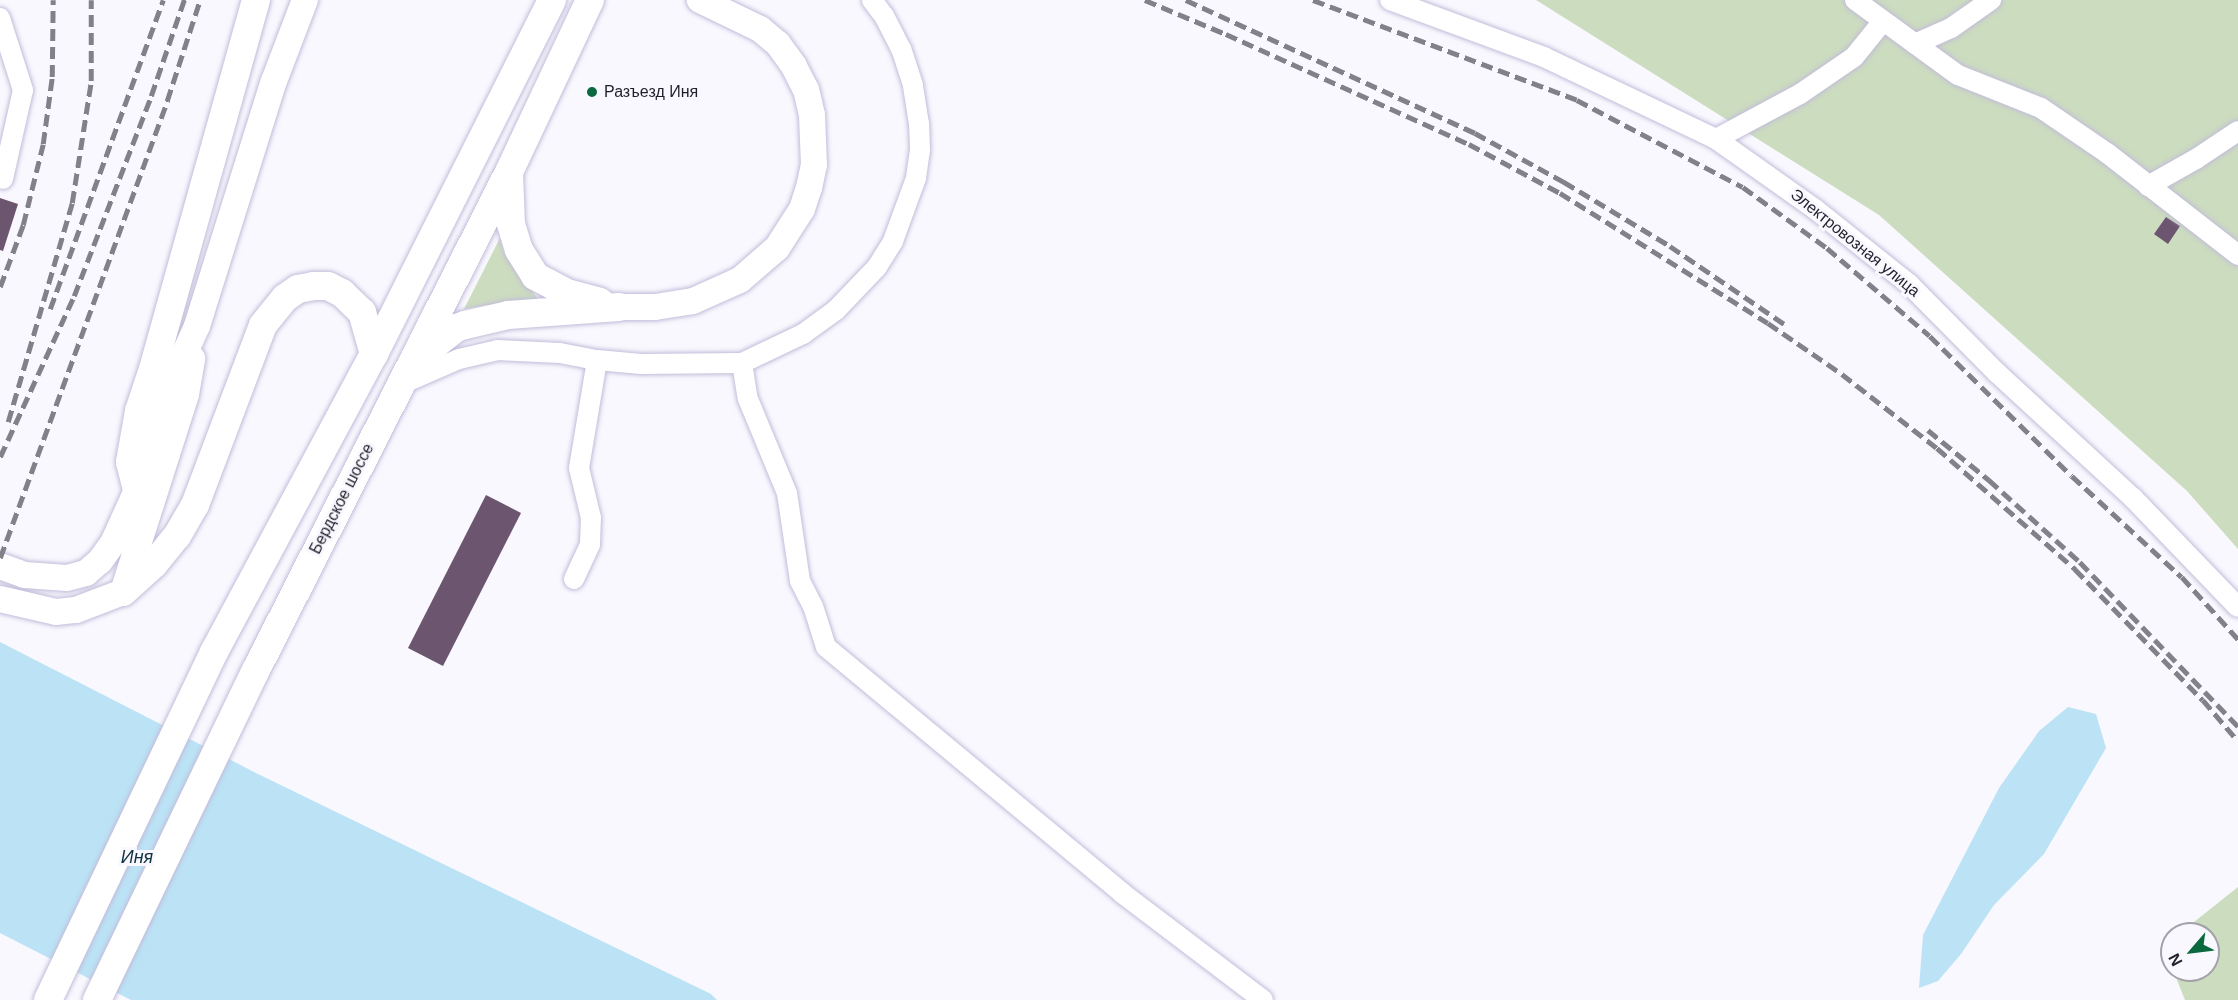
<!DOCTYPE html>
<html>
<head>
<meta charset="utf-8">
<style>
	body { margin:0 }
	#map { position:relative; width:2238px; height:1000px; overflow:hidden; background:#f9f8fe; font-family:Arial,sans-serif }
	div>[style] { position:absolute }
	.green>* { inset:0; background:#ccdcbf }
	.water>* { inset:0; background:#bbe3f5 }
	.building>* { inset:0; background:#6c566f }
	.roads { filter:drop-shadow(0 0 2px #c2bcda) drop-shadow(0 0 2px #c2bcda) }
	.minor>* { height:20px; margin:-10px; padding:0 10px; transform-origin:10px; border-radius:10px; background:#fff }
	.major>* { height:26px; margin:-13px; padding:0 13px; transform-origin:13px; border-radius:13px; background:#fff }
	.highway>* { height:28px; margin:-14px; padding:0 14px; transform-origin:14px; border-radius:14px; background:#fff }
	.rail>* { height:4.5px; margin-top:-2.25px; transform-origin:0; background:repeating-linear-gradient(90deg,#828189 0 12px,transparent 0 18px) }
	.dots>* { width:16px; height:16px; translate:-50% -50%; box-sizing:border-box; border:3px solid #f9f8fe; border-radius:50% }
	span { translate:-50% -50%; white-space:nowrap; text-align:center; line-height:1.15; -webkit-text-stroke:6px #f9f8fe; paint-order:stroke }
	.poi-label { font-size:16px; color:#211f2a }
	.left { translate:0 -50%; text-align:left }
	.street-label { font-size:16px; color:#211f2a }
	.water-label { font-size:18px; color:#0d313f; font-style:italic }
	.north { position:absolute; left:2160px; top:922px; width:60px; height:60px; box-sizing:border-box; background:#f9f8fe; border:2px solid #a3a1a9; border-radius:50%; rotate:242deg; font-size:16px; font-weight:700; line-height:24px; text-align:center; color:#211f2a }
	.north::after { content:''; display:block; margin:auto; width:21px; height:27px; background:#0a693e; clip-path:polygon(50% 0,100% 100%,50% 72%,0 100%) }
</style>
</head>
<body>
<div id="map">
	<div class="green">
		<div style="clip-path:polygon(1536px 0,2238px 0,2238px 549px,2187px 491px,1879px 215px)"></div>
		<div style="clip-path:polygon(500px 238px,504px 253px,541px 303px,487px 305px,464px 309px)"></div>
		<div style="clip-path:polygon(2238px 887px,2238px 1000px,2185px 1000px,2173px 970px,2208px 970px,2208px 934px,2175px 934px,2189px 926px)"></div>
	</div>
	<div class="water">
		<div style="clip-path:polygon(0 642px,258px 774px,711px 994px,717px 1000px,131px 1000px,0 933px)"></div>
		<div style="clip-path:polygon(2068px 707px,2096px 714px,2106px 748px,2044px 854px,1994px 905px,1961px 954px,1938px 981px,1919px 988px,1923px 935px,1999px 788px,2039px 731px)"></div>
	</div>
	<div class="building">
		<div style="clip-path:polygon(0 198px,18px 204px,3px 251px,0 250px)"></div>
		<div style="clip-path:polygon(2166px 217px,2180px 226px,2168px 244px,2154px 234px)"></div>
		<div style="clip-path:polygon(486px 495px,521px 513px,443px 666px,408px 648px)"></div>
	</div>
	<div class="roads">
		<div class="minor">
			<div style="left:1390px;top:0;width:164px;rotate:20.3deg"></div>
			<div style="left:1544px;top:57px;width:191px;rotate:25.5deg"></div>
			<div style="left:1716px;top:139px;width:121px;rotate:35.3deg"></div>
			<div style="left:1815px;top:209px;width:120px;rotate:38.6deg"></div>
			<div style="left:1909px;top:284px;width:125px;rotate:45.3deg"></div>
			<div style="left:1997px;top:373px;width:185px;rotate:42.6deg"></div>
			<div style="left:2133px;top:498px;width:151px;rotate:46.1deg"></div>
			<div style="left:1855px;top:0;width:127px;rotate:36.1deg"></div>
			<div style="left:1958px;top:75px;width:89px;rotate:21.7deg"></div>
			<div style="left:2041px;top:108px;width:80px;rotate:34.3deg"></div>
			<div style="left:2107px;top:153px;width:166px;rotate:37.9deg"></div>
			<div style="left:0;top:18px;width:76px;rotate:72.3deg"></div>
			<div style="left:23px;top:90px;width:91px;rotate:102.7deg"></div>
			<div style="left:1915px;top:44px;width:39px;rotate:-24deg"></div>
			<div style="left:1951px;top:28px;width:49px;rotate:-35deg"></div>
			<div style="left:1716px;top:139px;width:95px;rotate:-28.2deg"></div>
			<div style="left:1800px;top:94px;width:65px;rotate:-34.4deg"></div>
			<div style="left:1854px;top:57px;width:46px;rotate:-51.1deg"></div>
			<div style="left:2148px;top:186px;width:55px;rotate:-29.4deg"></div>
			<div style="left:2196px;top:159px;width:50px;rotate:-33.7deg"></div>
			<div style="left:742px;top:363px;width:36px;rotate:81deg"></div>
			<div style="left:748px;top:399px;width:102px;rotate:67.5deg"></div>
			<div style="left:787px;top:493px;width:89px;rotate:81.6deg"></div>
			<div style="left:800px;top:581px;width:28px;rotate:63deg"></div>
			<div style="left:813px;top:606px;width:43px;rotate:72.4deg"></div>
			<div style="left:826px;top:647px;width:385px;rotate:39.7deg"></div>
			<div style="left:1122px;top:893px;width:177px;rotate:37.2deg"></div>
			<div style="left:399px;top:385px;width:65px;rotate:-23.4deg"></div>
			<div style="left:459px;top:359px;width:39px;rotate:-13deg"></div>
			<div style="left:497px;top:350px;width:63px;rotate:2.7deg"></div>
			<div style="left:560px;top:353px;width:38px;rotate:11deg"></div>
			<div style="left:597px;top:360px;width:44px;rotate:5.2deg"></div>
			<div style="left:641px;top:364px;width:101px;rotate:-0.6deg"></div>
			<div style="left:742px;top:363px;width:68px;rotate:-25.4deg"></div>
			<div style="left:803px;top:334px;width:41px;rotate:-36deg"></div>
			<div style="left:836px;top:310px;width:59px;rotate:-46.4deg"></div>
			<div style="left:877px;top:267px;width:31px;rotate:-58deg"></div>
			<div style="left:893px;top:241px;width:67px;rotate:-69.9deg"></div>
			<div style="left:916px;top:178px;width:28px;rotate:-82deg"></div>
			<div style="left:920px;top:150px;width:26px;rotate:-92deg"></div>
			<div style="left:919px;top:124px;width:39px;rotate:-99deg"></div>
			<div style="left:913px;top:85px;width:38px;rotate:-108deg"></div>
			<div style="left:901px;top:49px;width:37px;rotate:-117deg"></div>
			<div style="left:884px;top:16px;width:20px;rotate:-127deg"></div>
			<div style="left:574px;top:579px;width:38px;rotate:-65deg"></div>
			<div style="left:590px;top:544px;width:26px;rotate:-88deg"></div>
			<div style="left:591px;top:518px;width:51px;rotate:-103.5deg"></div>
			<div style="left:579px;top:468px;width:109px;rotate:-80.5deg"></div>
		</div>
		<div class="major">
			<div style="left:619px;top:307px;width:36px"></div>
			<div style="left:655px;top:307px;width:38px;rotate:-9deg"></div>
			<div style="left:693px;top:301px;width:51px;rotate:-24.1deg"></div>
			<div style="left:740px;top:280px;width:49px;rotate:-40.9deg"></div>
			<div style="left:777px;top:248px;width:46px;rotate:-57.3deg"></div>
			<div style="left:802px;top:209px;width:22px;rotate:-72deg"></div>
			<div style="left:809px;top:188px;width:24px;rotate:-78deg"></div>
			<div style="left:814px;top:165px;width:50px;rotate:-92.3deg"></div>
			<div style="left:812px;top:115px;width:26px;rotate:-103deg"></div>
			<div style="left:806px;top:90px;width:27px;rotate:-117deg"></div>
			<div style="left:794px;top:66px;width:27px;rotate:-126deg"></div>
			<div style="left:778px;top:44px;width:23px;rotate:-140deg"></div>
			<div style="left:760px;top:29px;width:67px;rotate:-154.2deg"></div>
			<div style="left:0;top:566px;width:27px;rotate:20deg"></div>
			<div style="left:25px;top:575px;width:42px;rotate:4.1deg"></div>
			<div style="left:67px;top:578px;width:20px;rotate:-15deg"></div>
			<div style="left:86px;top:573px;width:18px;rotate:-41deg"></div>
			<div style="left:100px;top:561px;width:22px;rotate:-54deg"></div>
			<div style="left:113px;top:543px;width:58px;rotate:-65.6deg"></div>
			<div style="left:137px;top:490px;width:105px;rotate:-72.8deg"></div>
			<div style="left:168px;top:390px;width:70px;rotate:-65.6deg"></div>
			<div style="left:197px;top:326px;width:257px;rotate:-72.6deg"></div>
			<div style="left:274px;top:81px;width:87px;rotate:-69.1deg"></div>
			<div style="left:0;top:599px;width:57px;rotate:13.1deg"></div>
			<div style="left:56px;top:612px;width:20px;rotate:-6deg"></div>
			<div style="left:76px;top:610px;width:50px;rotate:-21deg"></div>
			<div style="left:123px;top:592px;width:208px;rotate:-72.3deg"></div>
			<div style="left:186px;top:394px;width:36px;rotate:-80deg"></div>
		</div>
		<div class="highway">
			<div style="left:509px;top:173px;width:51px;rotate:87.8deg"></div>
			<div style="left:511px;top:224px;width:27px;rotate:73deg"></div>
			<div style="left:519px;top:250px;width:31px;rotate:58deg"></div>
			<div style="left:535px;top:276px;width:36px;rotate:28deg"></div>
			<div style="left:567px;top:293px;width:34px;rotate:15deg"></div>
			<div style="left:418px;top:358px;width:48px;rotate:-38.3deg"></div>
			<div style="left:456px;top:328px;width:9px;rotate:-18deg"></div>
			<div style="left:465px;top:325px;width:44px;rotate:-13.1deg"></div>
			<div style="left:508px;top:315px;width:111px;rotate:-4.1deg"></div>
			<div style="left:137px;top:490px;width:29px;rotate:-104deg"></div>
			<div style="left:130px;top:462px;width:52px;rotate:-80deg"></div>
			<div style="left:139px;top:411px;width:44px;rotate:-71.6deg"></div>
			<div style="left:153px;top:369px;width:383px;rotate:-74.4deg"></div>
			<div style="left:123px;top:592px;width:42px;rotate:-42.1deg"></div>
			<div style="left:154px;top:564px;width:36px;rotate:-51deg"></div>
			<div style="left:177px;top:536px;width:36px;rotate:-60deg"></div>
			<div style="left:195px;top:505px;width:192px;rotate:-69.3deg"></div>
			<div style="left:263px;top:325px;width:35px;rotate:-51deg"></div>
			<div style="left:285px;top:298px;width:16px;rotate:-35deg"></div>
			<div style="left:298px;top:289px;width:15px;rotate:-11deg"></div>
			<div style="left:313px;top:286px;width:15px"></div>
			<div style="left:328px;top:286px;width:16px;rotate:27deg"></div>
			<div style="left:342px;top:293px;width:28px;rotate:44deg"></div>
			<div style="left:362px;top:312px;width:44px;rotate:74.1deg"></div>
			<div style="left:48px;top:1000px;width:386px;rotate:-64.5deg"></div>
			<div style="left:214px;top:652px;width:338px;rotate:-61.8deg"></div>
			<div style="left:374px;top:354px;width:396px;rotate:-63.3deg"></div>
			<div style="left:97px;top:1000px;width:366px;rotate:-64.3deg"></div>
			<div style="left:256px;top:670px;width:559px;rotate:-63.07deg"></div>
			<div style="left:509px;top:172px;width:190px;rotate:-64.8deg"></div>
		</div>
	</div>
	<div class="rail">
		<div style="left:1145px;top:0;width:88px;rotate:22.8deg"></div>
		<div style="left:1226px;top:34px;width:267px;rotate:24.4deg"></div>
		<div style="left:1469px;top:144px;width:103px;rotate:28.3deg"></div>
		<div style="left:1560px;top:193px;width:245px;rotate:32deg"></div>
		<div style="left:1768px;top:323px;width:90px;rotate:34.6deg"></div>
		<div style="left:1842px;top:374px;width:120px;rotate:37.9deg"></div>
		<div style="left:1937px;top:448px;width:184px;rotate:41.2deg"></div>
		<div style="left:2075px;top:569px;width:183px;rotate:45.7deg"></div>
		<div style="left:2203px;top:700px;width:54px;rotate:49.5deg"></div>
		<div style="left:1186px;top:0;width:318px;rotate:24.7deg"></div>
		<div style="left:1475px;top:133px;width:102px;rotate:28.8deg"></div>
		<div style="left:1564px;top:182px;width:124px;rotate:31.1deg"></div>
		<div style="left:1670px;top:246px;width:140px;rotate:34.3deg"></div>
		<div style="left:1313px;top:0;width:282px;rotate:20.7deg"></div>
		<div style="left:1577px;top:100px;width:187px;rotate:27.7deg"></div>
		<div style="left:1743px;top:187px;width:104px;rotate:36deg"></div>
		<div style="left:1827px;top:248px;width:135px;rotate:40.5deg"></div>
		<div style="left:1930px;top:336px;width:199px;rotate:44.6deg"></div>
		<div style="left:2072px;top:476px;width:149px;rotate:42.6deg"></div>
		<div style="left:2182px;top:577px;width:84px;rotate:47.9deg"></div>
		<div style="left:0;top:287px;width:66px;rotate:-69.6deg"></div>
		<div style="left:23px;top:225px;width:83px;rotate:-76.1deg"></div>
		<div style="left:43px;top:144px;width:68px;rotate:-82.3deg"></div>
		<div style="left:52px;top:77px;width:77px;rotate:-89.3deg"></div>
		<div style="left:50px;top:309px;width:329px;rotate:-69.9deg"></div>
		<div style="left:8px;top:422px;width:228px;rotate:-73.7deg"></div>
		<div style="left:72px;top:203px;width:123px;rotate:-81.1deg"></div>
		<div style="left:91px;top:81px;width:81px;rotate:-90deg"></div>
		<div style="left:1928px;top:430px;width:79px;rotate:39.3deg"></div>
		<div style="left:1989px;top:480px;width:122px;rotate:42deg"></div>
		<div style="left:2080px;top:562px;width:228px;rotate:46.1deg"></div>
		<div style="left:0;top:457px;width:177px;rotate:-65.3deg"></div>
		<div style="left:74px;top:296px;width:214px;rotate:-68.9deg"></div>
		<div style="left:151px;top:96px;width:102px;rotate:-71deg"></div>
		<div style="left:0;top:558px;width:487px;rotate:-69.9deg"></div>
		<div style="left:167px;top:101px;width:106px;rotate:-71.9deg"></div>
	</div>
	<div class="dots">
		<div style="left:592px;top:92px;background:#0a693e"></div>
	</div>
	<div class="poi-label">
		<span class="left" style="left:604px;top:92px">Разъезд Иня</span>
	</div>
	<div class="street-label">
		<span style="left:1855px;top:243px;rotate:39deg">Электровозная улица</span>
		<span style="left:342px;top:499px;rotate:-63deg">Бердское шоссе</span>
	</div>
	<div class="water-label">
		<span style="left:137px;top:857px">Иня</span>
	</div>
	<div class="north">N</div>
</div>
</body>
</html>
